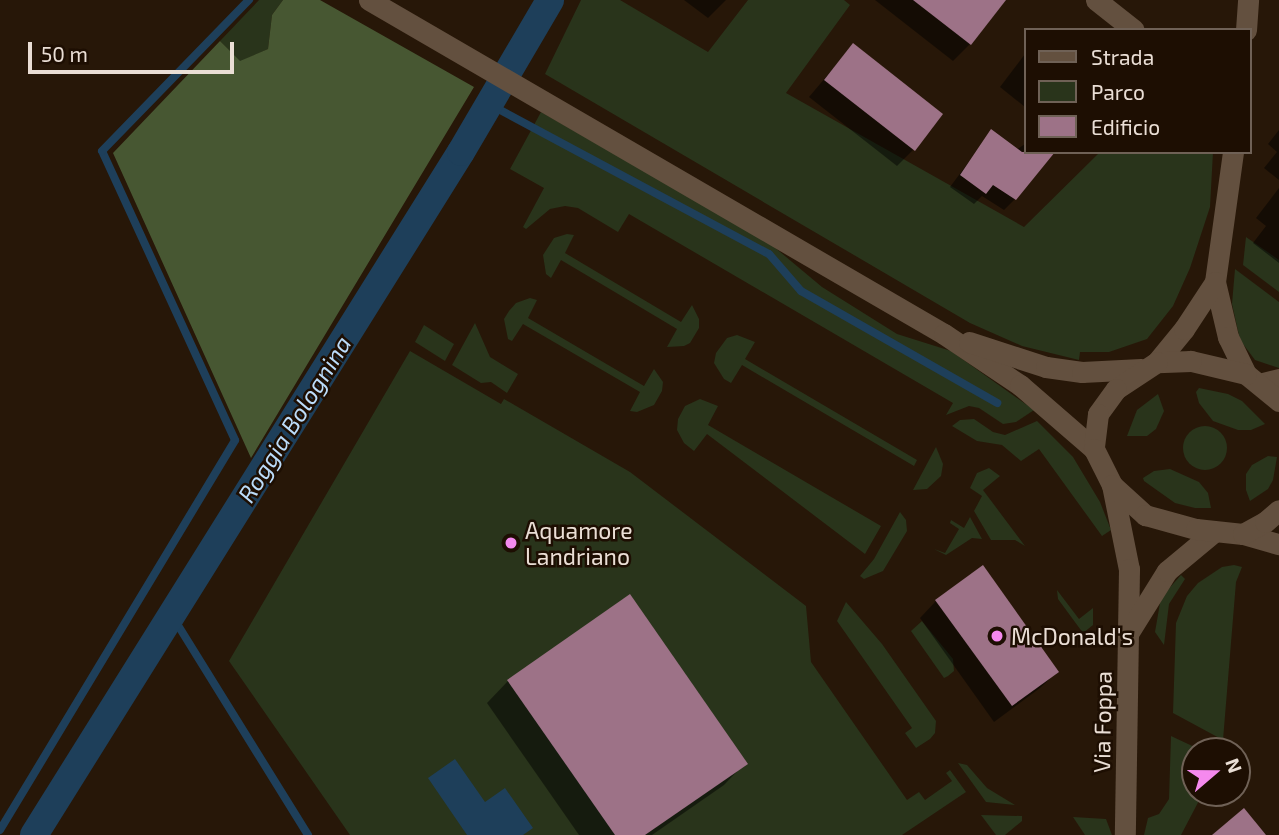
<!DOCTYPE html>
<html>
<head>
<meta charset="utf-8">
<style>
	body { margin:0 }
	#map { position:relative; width:1279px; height:835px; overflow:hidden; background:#271708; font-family:"Exo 2",sans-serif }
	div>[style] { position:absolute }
	.green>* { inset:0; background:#29341b }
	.round { border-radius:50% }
	.forest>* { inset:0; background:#475732 }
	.water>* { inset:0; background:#1e3f5a }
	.shadow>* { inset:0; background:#0007 }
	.stream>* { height:8px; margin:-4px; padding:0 4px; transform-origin:4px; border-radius:4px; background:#1e3f5a }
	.canal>* { height:28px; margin:-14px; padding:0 14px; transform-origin:14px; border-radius:14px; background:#1e3f5a }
	.building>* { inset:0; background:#9d7287 }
	.street>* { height:21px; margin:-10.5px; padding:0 10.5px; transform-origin:10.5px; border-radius:10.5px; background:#63503f }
	.secondary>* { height:21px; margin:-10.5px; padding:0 10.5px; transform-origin:10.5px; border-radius:10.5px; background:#63503f }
	.dots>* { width:19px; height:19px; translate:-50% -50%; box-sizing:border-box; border:4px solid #1d0e02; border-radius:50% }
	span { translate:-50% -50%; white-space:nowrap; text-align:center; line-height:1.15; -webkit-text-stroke:5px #1d0e02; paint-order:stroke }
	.poi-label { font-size:23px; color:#eaded5 }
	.left { translate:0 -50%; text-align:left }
	.street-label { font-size:23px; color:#eaded5 }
	.water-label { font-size:24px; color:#bbdcfa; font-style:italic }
	.legend { position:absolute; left:1024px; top:28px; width:228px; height:126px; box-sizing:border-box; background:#1d0e02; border:2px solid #6f6156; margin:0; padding:9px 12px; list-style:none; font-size:21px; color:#eaded5 }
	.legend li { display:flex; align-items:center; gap:14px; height:35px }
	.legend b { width:35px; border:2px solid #6f6156 }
	.north { position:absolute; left:1181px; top:737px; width:70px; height:70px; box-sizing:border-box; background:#1d0e02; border:2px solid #6f6156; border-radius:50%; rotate:70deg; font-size:19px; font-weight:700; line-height:28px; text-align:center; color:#eaded5 }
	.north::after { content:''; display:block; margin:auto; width:24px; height:32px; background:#f589ee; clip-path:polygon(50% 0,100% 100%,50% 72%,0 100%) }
	.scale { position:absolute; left:28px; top:42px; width:206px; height:32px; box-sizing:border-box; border:4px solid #eaded5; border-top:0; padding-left:9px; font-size:21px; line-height:24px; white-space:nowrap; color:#eaded5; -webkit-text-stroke:5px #1d0e02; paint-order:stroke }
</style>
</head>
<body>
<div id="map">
	<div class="green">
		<div style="clip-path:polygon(259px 0,283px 0,272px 15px,268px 49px,240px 62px,220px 41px)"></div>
		<div style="clip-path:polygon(581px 0,620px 0,708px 52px,748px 0,844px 0,850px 5px,786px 93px,1024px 227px,1100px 152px,1213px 152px,1210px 207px,1190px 268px,1173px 306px,1147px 339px,1109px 352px,1080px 352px,1079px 360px,1022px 346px,970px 323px,545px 74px)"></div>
		<div style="clip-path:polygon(541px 112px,767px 241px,822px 287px,897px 334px,951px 351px,1034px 410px,1016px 422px,1003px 424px,979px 408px,969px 406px,946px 415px,953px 403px,629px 214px,618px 232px,578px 208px,565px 206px,550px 209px,526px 229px,523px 227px,544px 188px,510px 169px)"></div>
		<div style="clip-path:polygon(567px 234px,574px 235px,565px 253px,681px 322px,692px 305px,699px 319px,699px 328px,690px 343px,684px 346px,667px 347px,677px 329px,561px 260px,551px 278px,546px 274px,543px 255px,554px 238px)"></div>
		<div style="clip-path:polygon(1246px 237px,1279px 260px,1279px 292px,1243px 265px)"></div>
		<div style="clip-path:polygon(1235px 269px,1279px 302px,1279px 368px,1255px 360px,1240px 340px,1232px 304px)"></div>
		<div style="clip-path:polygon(530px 298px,537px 300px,528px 318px,644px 386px,654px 369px,663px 382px,662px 391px,654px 405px,637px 412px,630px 411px,640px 392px,523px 324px,512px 341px,508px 339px,504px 319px,509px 311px,516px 303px)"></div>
		<div style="clip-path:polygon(475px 323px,490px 357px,518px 374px,507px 393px,491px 382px,481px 383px,452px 365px)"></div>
		<div style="clip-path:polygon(424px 325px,454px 344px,445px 361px,415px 342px)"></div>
		<div style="clip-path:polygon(737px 335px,755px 342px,745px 359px,917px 460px,914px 466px,742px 365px,731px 383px,724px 379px,714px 363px,716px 353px,727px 338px)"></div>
		<div style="clip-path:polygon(410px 351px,501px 404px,504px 399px,630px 472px,806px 606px,811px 662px,907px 800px,919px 792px,925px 800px,952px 781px,946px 773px,950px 770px,966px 792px,902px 835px,350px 835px,229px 661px)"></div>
		<div style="clip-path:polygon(1199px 388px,1228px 394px,1242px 401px,1265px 424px,1251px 430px,1238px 430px,1213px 421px,1199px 403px,1196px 392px)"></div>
		<div style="clip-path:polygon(1158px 394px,1164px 411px,1156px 429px,1147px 436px,1127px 436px,1137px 410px)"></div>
		<div style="clip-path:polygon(700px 399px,718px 406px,708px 425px,881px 526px,865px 554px,707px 434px,694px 451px,684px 443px,677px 430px,678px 419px,685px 406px)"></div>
		<div style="clip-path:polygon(974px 419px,993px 432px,1005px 435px,1037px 421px,1073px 457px,1100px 502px,1111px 530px,1102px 536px,1039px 449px,1021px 461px,1002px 445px,977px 441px,952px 426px,960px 420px)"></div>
		<div class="round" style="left:1183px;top:426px;width:44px;height:44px"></div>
		<div style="clip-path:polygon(936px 447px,943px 464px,941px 476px,927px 489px,913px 490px)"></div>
		<div style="clip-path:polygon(1268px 456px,1277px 457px,1273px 480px,1268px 489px,1250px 501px,1246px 490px,1246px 474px,1252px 465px)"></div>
		<div style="clip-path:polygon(989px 468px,1000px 476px,983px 490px,1025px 546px,1015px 540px,991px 540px,974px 511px,982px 496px,970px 488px,977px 473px)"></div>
		<div style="clip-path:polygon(1170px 469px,1199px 482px,1208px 493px,1211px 508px,1195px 508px,1175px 503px,1144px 481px,1143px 478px,1154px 471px)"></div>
		<div style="clip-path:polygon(900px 512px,906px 520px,907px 531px,883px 571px,864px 579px,860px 576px,874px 559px)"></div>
		<div style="clip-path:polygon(970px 517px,982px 539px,972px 538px,946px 555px,934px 549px,945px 553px,959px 529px,950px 523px,951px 520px,964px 528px)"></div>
		<div style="clip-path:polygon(1234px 565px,1242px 567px,1236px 582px,1223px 740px,1173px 713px,1176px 623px,1187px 596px,1198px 583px,1222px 567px)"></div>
		<div style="clip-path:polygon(1181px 575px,1185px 579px,1169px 604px,1164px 645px,1155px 632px,1160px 603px,1165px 593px)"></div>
		<div style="clip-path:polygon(1057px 590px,1079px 619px,1093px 608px,1093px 625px,1083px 633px,1058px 599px)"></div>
		<div style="clip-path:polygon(846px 602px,882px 644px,936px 721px,935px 733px,930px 739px,916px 748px,905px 733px,912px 728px,837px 621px)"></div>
		<div style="clip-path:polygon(922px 621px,953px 659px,954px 671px,948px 676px,944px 678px,911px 631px)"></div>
		<div style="clip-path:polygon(1171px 736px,1203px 751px,1195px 751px,1195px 793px,1203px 793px,1181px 835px,1144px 835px,1148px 818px,1159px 814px,1169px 799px)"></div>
		<div style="clip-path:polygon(958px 763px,967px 765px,987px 788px,1015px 805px,986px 802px)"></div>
		<div style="clip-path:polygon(981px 815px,1022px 816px,1022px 821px,1005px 835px,996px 835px)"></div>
		<div style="clip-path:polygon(1073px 817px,1106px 819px,1112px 835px,1085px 835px)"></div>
	</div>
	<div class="forest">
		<div style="clip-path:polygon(283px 0,320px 0,474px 87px,251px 458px,113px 153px,220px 41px,240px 61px,268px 49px,272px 15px)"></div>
	</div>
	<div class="water">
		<div style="clip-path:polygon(455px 759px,485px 802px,505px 788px,533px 828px,523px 835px,467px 835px,428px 778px)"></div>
	</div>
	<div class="shadow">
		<div style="clip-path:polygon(684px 0,726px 0,708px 18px)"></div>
		<div style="clip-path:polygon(875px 0,996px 0,970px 44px,953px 61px)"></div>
		<div style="clip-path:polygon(853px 45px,913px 150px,897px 166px,809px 97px)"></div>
		<div style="clip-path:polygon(1025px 54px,1025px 107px,1000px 87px)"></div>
		<div style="clip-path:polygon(1279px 130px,1279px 180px,1264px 168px,1277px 152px,1268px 144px)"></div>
		<div style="clip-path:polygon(991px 132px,1016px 150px,1025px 144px,1015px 199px,1004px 210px,982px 196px,974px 204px,950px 187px)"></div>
		<div style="clip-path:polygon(1279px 188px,1279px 263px,1253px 243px,1266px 226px,1256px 218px)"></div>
		<div style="clip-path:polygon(936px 601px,1057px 672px,1040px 688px,994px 722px,920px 618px)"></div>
		<div style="clip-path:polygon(508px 681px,745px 763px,724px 785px,652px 835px,579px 835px,487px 703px)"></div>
	</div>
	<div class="stream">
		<div style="left:489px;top:104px;width:318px;rotate:28.2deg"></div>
		<div style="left:769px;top:254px;width:49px;rotate:49.1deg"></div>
		<div style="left:801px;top:291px;width:226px;rotate:29.7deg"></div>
		<div style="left:171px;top:614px;width:260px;rotate:58.2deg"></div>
		<div style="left:0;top:830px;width:455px;rotate:-58.9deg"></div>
		<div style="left:235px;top:440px;width:318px;rotate:-114.7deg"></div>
		<div style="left:102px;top:151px;width:211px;rotate:-45.8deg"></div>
	</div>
	<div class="canal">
		<div style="left:34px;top:835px;width:805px;rotate:-57.99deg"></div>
		<div style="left:461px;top:152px;width:176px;rotate:-59.6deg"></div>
	</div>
	<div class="building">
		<div style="clip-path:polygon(913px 0,1006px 0,971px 45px)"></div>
		<div style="clip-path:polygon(853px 43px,943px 114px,915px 151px,824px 80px)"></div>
		<div style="clip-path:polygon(991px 129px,1022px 152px,1055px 152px,1016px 200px,993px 185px,986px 194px,960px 175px)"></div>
		<div style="clip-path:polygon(983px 565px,1059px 672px,1012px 706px,935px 600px)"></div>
		<div style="clip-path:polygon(630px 594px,748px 764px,645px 835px,615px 835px,507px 680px)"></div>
		<div style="clip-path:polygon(1244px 808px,1266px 835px,1212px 835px)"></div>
	</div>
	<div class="street">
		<div style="left:1096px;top:0;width:48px;rotate:38.3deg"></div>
		<div style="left:1246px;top:30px;width:30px;rotate:-86deg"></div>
		<div style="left:1233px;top:152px;width:131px;rotate:97.9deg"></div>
		<div style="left:1215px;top:282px;width:57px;rotate:76.7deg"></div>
		<div style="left:1228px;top:337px;width:41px;rotate:64.1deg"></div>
		<div style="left:1157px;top:362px;width:43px;rotate:-50.7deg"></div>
		<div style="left:1184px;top:329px;width:56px;rotate:-56.6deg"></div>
		<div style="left:1259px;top:384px;width:21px;rotate:-14deg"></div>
		<div style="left:1112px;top:485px;width:86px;rotate:78.6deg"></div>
		<div style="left:1129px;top:569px;width:266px;rotate:90.9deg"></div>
		<div style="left:1129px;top:632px;width:72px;rotate:-58.1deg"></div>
		<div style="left:1167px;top:571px;width:61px;rotate:-39.7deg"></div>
	</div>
	<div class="secondary">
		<div style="left:369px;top:0;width:665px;rotate:30.15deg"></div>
		<div style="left:944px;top:334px;width:92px;rotate:33.9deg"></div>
		<div style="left:1020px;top:385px;width:98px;rotate:40.9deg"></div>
		<div style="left:969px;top:342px;width:81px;rotate:18deg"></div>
		<div style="left:1046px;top:367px;width:36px;rotate:8deg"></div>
		<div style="left:1082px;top:372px;width:59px;rotate:-2.9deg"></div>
		<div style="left:1279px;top:401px;width:43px;rotate:-140.7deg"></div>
		<div style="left:1246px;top:374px;width:57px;rotate:-166.7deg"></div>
		<div style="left:1191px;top:361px;width:34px;rotate:178deg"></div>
		<div style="left:1157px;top:362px;width:49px;rotate:146.6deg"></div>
		<div style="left:1116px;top:389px;width:31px;rotate:126deg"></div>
		<div style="left:1098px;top:414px;width:35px;rotate:97deg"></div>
		<div style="left:1094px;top:449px;width:40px;rotate:63.4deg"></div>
		<div style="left:1112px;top:485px;width:45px;rotate:42.3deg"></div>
		<div style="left:1145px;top:515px;width:53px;rotate:15.4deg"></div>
		<div style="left:1196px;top:529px;width:47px;rotate:6.1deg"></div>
		<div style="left:1243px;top:534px;width:37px;rotate:16deg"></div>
		<div style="left:1243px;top:534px;width:25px;rotate:-29deg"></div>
		<div style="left:1265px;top:522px;width:18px;rotate:-41deg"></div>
	</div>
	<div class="dots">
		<div style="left:511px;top:543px;background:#f589ee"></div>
		<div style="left:997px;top:636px;background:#f589ee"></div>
	</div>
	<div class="poi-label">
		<span class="left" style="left:525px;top:543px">Aquamore<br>Landriano</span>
		<span class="left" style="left:1011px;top:636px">McDonald's</span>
	</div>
	<div class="street-label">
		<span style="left:1102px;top:722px;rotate:-89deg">Via Foppa</span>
	</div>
	<div class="water-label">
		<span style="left:294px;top:419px;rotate:-58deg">Roggia Bolognina</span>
	</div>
	<ul class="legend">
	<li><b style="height:9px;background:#63503f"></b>Strada</li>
	<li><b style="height:19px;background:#29341b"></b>Parco</li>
	<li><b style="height:19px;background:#9d7287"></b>Edificio</li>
	</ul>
	<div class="north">N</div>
	<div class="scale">50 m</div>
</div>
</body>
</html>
